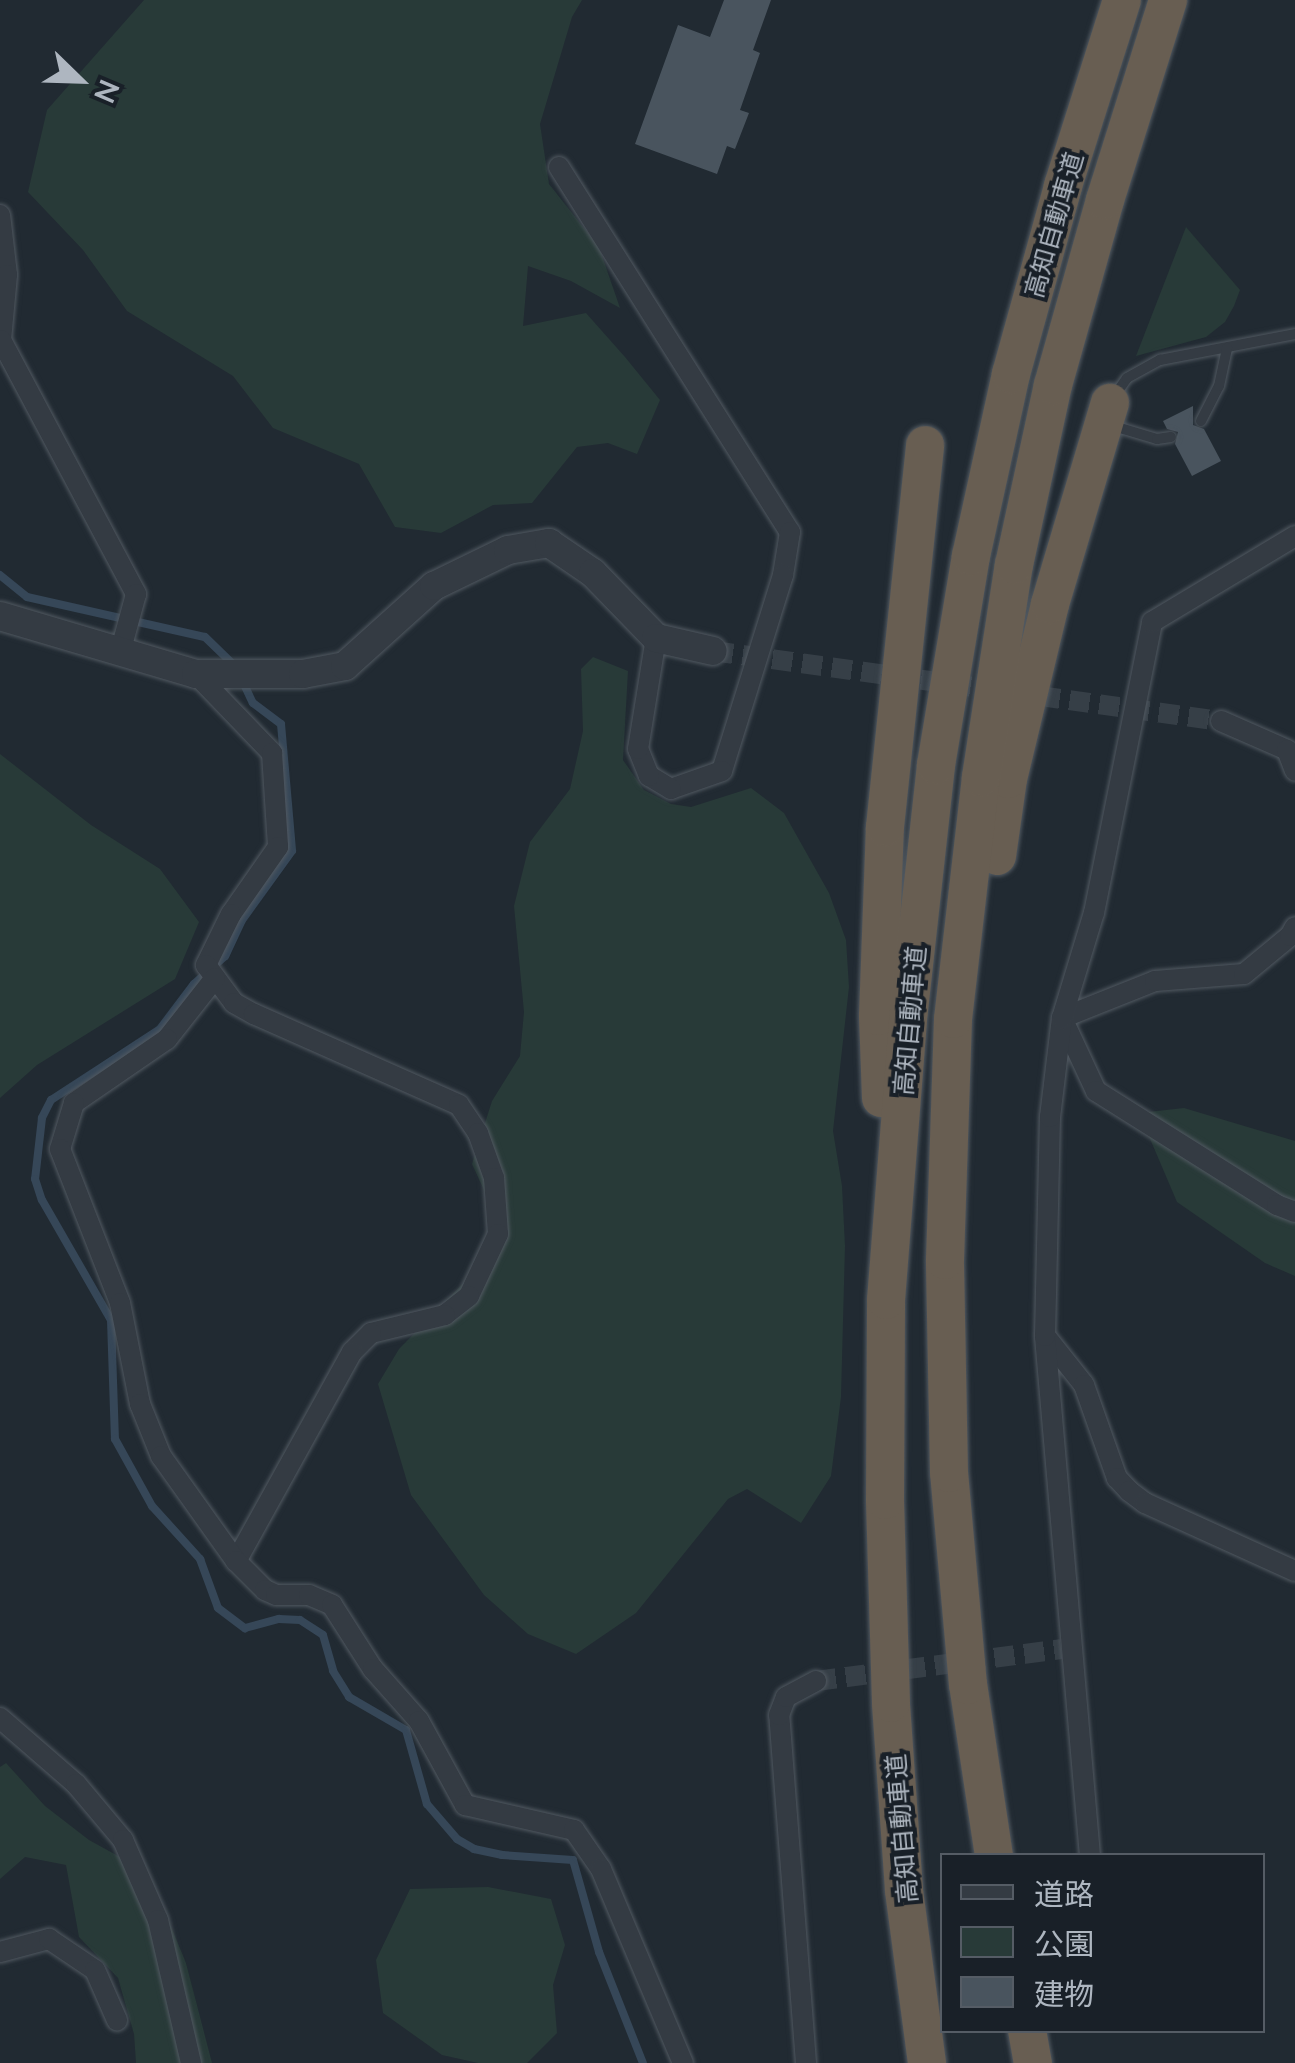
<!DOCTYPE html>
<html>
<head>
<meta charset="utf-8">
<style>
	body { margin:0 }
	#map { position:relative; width:1295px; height:2063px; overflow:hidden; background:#212a32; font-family:Lato,"Noto Sans JP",sans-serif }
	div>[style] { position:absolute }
	.green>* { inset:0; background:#283a38 }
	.stream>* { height:8px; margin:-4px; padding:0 4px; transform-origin:4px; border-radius:4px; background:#364758 }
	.building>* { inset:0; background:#49545e }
	.minor-tunnel>* { height:20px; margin-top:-10px; transform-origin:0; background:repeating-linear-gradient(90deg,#363f47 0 20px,transparent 0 30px) }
	.roads { filter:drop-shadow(0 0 2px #515961) drop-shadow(0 0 2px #515961) }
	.service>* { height:10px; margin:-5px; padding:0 5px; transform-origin:5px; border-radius:5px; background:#343b43 }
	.minor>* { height:20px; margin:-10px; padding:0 10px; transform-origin:10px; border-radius:10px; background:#343b43 }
	.tertiary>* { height:28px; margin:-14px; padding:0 14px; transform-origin:14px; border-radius:14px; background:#343b43 }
	.motorway>* { height:38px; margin:-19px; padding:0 19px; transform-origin:19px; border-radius:19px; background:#685e52 }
	span { translate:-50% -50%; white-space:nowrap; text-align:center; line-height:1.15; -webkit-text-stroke:8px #192028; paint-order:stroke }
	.street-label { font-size:25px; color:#aeb6c0 }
	.legend { position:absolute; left:940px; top:1853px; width:325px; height:180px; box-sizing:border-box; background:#192028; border:2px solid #555c65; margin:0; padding:12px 18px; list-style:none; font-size:30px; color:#aeb6c0 }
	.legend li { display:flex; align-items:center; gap:20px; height:50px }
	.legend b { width:50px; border:2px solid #555c65 }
	.north { position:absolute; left:30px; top:30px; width:100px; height:100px; -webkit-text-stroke:8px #192028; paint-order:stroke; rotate:113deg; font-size:28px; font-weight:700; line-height:40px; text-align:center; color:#aeb6c0 }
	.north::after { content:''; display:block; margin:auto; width:35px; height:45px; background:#aeb6c0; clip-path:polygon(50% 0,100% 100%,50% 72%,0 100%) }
</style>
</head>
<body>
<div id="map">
	<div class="green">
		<div style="clip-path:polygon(144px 0,582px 0,572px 17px,540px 124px,549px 184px,599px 247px,620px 308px,571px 281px,528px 266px,523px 326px,586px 313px,625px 357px,660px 400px,637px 454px,608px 443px,577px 447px,532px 503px,493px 505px,441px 533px,395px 527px,359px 464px,273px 428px,233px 376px,127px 311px,83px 250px,28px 192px,47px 110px)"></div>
		<div style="clip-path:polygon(1186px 227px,1240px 290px,1234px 306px,1225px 322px,1206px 337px,1136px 356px)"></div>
		<div style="clip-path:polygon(593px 657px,628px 671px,623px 760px,644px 790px,671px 804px,691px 807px,751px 788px,784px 813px,829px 893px,846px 940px,849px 987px,833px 1131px,842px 1186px,845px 1246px,841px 1397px,831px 1476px,801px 1523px,747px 1489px,728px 1499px,636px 1613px,576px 1654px,528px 1634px,484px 1595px,411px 1495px,378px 1384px,399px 1349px,475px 1271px,496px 1216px,472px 1164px,492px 1101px,520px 1056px,524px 1012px,514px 906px,530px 842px,570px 789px,583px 731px,581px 669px)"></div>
		<div style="clip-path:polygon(0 754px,91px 825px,160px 869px,199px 922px,175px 979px,37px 1065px,0 1098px)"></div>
		<div style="clip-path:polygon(1184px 1108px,1295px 1141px,1295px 1276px,1265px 1263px,1177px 1202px,1139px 1113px)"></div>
		<div style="clip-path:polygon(6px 1763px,45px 1806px,89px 1840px,129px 1862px,160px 1900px,186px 1963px,212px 2063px,136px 2063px,134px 2034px,118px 1978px,79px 1937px,66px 1865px,25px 1857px,0 1879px,0 1767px)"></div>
		<div style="clip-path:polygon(488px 1887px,551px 1899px,565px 1945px,553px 1985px,557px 2033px,527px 2063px,478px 2063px,442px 2055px,383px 2013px,376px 1960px,410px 1889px)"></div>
	</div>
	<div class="stream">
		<div style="left:0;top:575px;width:35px;rotate:39deg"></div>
		<div style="left:27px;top:597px;width:182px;rotate:12.7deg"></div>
		<div style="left:205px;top:637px;width:40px;rotate:44deg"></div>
		<div style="left:243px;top:682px;width:23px;rotate:65deg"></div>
		<div style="left:253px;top:703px;width:35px;rotate:37deg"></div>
		<div style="left:281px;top:724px;width:127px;rotate:85deg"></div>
		<div style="left:292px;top:851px;width:85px;rotate:125.9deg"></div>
		<div style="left:242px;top:920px;width:40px;rotate:115deg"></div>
		<div style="left:225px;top:956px;width:42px;rotate:137.9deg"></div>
		<div style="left:194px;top:984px;width:56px;rotate:127.1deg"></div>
		<div style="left:160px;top:1029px;width:130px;rotate:146.9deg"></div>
		<div style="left:51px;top:1100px;width:20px;rotate:117deg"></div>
		<div style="left:42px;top:1118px;width:61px;rotate:96.5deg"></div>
		<div style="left:35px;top:1179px;width:22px;rotate:72deg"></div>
		<div style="left:42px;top:1200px;width:138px;rotate:60.1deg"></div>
		<div style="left:111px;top:1320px;width:119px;rotate:88.1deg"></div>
		<div style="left:115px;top:1439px;width:77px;rotate:61.1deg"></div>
		<div style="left:152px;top:1506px;width:72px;rotate:47.8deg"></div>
		<div style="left:200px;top:1559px;width:52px;rotate:69.8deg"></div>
		<div style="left:218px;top:1608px;width:34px;rotate:37deg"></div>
		<div style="left:245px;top:1628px;width:35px;rotate:-15deg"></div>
		<div style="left:279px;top:1619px;width:21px;rotate:3deg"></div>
		<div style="left:300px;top:1620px;width:27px;rotate:33deg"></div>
		<div style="left:323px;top:1635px;width:37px;rotate:74deg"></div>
		<div style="left:333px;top:1671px;width:31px;rotate:58deg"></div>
		<div style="left:349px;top:1697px;width:66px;rotate:30.1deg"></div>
		<div style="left:406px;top:1730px;width:77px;rotate:74.2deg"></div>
		<div style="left:427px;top:1804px;width:46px;rotate:49.4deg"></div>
		<div style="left:457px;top:1839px;width:20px;rotate:30deg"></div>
		<div style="left:474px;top:1849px;width:29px;rotate:12deg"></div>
		<div style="left:502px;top:1855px;width:71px;rotate:4deg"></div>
		<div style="left:573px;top:1860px;width:96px;rotate:74.2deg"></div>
		<div style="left:599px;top:1952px;width:119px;rotate:68.4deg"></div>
	</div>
	<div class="building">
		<div style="clip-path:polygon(724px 0,771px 0,753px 50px,760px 53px,740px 110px,749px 113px,735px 149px,727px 146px,717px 174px,635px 144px,678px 25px,710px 37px)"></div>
		<div style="clip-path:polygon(1193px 406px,1193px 425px,1204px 429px,1221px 461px,1192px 476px,1175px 444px,1178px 432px,1167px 429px,1163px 421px)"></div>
	</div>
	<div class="minor-tunnel">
		<div style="left:713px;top:651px;width:513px;rotate:7.85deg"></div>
		<div style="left:816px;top:1681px;width:247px;rotate:-7.4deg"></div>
	</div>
	<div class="roads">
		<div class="service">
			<div style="left:1113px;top:398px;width:24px;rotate:-55deg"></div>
			<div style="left:1127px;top:378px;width:38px;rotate:-29deg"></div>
			<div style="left:1160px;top:360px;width:137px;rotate:-10.9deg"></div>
			<div style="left:1201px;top:421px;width:39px;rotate:-63deg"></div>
			<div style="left:1219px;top:386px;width:39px;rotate:-78deg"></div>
			<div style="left:1110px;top:425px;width:49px;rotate:16.6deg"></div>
			<div style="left:1157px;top:439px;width:14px;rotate:-8deg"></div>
		</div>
		<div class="minor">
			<div style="left:559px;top:167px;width:432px;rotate:57.7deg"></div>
			<div style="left:790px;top:532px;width:44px;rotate:99.2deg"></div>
			<div style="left:783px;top:575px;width:205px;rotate:107.3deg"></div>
			<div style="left:722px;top:771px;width:54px;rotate:160.6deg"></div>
			<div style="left:671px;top:789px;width:26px;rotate:-149deg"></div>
			<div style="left:649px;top:776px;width:29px;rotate:-112deg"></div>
			<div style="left:638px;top:749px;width:112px;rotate:-80.8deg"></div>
			<div style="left:0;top:215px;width:60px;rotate:83.3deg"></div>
			<div style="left:7px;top:275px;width:65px;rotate:95.3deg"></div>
			<div style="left:1px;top:340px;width:288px;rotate:62deg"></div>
			<div style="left:136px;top:594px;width:61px;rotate:105.2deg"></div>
			<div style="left:196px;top:674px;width:110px;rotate:46.1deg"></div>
			<div style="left:272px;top:753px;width:94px;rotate:86.3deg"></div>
			<div style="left:278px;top:847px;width:82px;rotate:125deg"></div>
			<div style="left:231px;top:914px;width:57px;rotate:116.1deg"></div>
			<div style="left:206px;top:965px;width:47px;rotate:53.6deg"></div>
			<div style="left:234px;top:1003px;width:23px;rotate:29deg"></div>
			<div style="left:254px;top:1014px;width:224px;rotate:23.9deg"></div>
			<div style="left:459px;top:1105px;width:34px;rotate:56deg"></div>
			<div style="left:478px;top:1133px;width:48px;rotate:70.4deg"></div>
			<div style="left:494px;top:1178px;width:56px;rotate:85.9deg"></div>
			<div style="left:498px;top:1234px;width:68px;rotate:115.1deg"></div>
			<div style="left:469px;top:1296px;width:31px;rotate:142deg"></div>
			<div style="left:445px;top:1315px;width:76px;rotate:166.3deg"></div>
			<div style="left:371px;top:1333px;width:27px;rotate:135deg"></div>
			<div style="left:352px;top:1352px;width:239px;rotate:119deg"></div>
			<div style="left:1221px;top:721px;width:72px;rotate:23.7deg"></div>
			<div style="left:1287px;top:750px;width:22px;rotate:69deg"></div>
			<div style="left:215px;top:978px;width:78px;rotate:128.2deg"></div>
			<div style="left:167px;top:1039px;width:113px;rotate:145.5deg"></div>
			<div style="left:74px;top:1103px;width:48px;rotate:106.9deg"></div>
			<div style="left:60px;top:1149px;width:165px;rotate:68.7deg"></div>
			<div style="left:120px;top:1303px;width:103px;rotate:78.8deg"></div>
			<div style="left:140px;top:1404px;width:56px;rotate:68deg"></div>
			<div style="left:161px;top:1456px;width:129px;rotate:54.5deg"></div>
			<div style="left:236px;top:1561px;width:41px;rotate:45deg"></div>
			<div style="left:265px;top:1590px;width:12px;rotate:24deg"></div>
			<div style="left:276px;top:1595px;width:33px"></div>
			<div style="left:309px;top:1595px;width:25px;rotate:23deg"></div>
			<div style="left:332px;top:1605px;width:76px;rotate:57.4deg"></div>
			<div style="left:373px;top:1669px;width:69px;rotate:48.5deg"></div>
			<div style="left:419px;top:1721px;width:96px;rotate:61.3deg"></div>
			<div style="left:465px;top:1805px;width:112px;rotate:12.9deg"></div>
			<div style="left:574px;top:1830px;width:47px;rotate:55.3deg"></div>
			<div style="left:601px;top:1869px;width:211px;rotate:67.1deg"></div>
			<div style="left:1062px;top:1018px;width:100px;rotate:-21.7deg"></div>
			<div style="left:1155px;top:981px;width:89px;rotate:-4.5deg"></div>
			<div style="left:1244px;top:974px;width:60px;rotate:-39.6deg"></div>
			<div style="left:1290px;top:936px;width:10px;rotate:-61deg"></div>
			<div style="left:1063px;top:1020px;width:78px;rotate:65.1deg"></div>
			<div style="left:1096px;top:1091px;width:214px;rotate:32.2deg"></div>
			<div style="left:1277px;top:1205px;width:19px;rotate:21deg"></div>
			<div style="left:1046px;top:1337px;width:61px;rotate:51.6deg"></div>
			<div style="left:1084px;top:1385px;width:99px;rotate:70.5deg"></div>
			<div style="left:1117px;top:1478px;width:18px;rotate:47deg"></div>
			<div style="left:1129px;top:1491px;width:20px;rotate:37deg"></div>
			<div style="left:1145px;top:1503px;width:165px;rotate:24.4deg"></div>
			<div style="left:0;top:1718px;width:101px;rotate:41deg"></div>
			<div style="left:76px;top:1784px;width:73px;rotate:50deg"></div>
			<div style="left:123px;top:1840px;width:87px;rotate:66.4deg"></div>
			<div style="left:158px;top:1920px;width:147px;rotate:77deg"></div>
			<div style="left:1090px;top:1856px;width:522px;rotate:-94.95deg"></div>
			<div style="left:1045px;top:1336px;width:219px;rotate:-88.7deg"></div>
			<div style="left:1050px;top:1117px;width:100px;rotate:-83.1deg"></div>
			<div style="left:1062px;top:1018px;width:110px;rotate:-73.1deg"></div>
			<div style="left:1094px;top:913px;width:297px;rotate:-78.7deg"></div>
			<div style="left:1152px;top:622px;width:167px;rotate:-31deg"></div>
			<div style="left:0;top:1952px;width:51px;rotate:-14.9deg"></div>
			<div style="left:49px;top:1939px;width:55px;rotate:34deg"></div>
			<div style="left:95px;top:1970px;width:55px;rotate:66.3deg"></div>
			<div style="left:806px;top:2063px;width:349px;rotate:-94.4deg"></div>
			<div style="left:779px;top:1715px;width:19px;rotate:-69deg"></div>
			<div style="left:786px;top:1697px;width:34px;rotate:-28deg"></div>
		</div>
		<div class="tertiary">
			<div style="left:0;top:616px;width:204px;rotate:16.5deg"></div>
			<div style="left:196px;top:674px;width:107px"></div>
			<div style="left:303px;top:674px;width:43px;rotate:-10.8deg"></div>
			<div style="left:345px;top:666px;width:120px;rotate:-42deg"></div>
			<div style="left:434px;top:586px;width:82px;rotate:-25.9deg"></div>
			<div style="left:508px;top:550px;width:42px;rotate:-9.7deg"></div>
			<div style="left:549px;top:543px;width:53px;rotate:34.3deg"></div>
			<div style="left:593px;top:573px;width:91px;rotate:45.9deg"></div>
			<div style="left:656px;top:638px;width:58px;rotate:12.8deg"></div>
		</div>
		<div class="motorway">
			<div style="left:997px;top:856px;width:78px;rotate:-81.9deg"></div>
			<div style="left:1008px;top:779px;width:180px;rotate:-76.5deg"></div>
			<div style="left:1050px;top:604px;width:210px;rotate:-73.4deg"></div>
			<div style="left:881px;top:1098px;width:82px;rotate:-92.1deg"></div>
			<div style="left:878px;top:1016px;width:189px;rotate:-87.9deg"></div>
			<div style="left:885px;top:827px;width:384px;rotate:-84deg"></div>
			<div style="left:994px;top:1856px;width:173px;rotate:-98.6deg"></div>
			<div style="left:968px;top:1685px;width:213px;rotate:-95.1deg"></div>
			<div style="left:949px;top:1473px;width:213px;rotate:-91.1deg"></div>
			<div style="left:945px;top:1260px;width:241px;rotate:-88.1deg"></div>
			<div style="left:953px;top:1019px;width:244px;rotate:-83.4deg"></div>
			<div style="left:981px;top:777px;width:215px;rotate:-81.2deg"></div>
			<div style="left:1014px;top:565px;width:184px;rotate:-77.8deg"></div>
			<div style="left:1053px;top:385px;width:192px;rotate:-74.3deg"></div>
			<div style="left:1105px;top:200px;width:210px;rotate:-72.5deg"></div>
			<div style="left:1027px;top:2030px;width:34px;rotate:80deg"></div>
			<div style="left:927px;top:2063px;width:175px;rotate:-97.6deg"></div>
			<div style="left:904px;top:1890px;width:187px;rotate:-94deg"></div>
			<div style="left:891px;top:1703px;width:203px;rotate:-91.7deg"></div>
			<div style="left:885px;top:1500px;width:200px;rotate:-89.7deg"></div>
			<div style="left:886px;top:1300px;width:291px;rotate:-85.5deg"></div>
			<div style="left:909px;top:1010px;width:246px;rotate:-83.7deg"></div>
			<div style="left:936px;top:765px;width:212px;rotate:-80.5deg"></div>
			<div style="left:971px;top:556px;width:186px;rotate:-77.6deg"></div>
			<div style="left:1011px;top:374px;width:195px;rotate:-74.5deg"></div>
			<div style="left:1063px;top:186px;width:195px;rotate:-72.4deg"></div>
		</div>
	</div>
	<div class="street-label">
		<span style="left:1053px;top:225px;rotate:-74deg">高知自動車道</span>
		<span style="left:909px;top:1021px;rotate:-85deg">高知自動車道</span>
		<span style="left:901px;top:1829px;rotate:-95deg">高知自動車道</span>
	</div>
	<ul class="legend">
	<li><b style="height:12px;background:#343b43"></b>道路</li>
	<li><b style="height:28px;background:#283a38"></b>公園</li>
	<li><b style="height:28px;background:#49545e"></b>建物</li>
	</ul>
	<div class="north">N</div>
</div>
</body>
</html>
